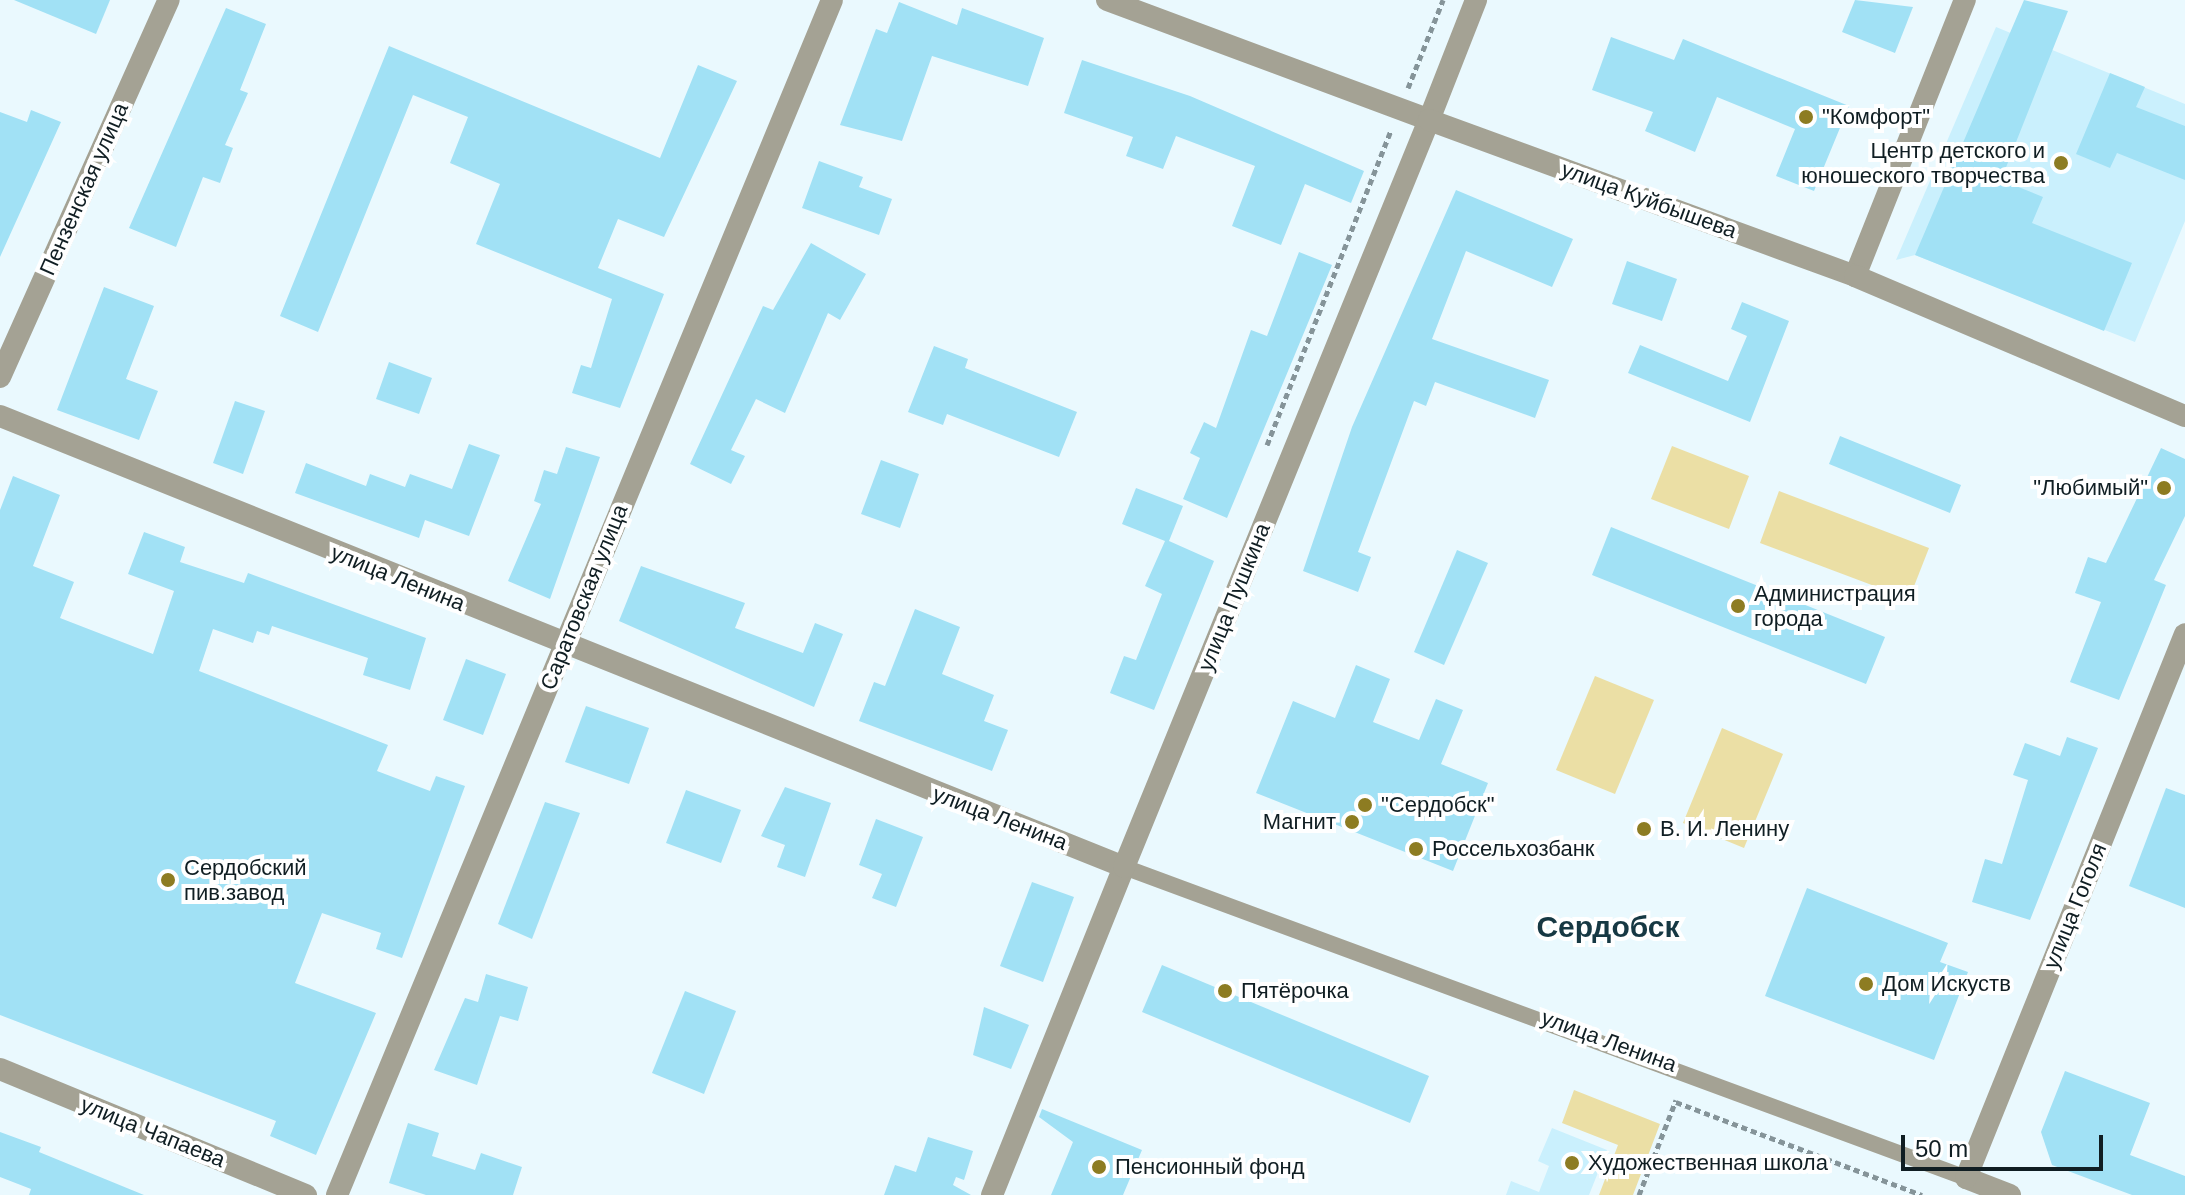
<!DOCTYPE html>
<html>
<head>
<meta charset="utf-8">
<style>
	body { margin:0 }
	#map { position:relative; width:2185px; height:1195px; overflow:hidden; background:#eaf9fe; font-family:Arial,sans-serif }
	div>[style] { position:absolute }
	.built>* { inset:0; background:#caf0fd }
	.green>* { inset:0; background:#ebdfa5 }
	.building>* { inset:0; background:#a1e1f5 }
	.path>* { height:5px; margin-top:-2.5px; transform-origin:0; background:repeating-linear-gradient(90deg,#859499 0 6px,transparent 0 10px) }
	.pedestrian>* { height:16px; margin:-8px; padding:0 8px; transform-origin:8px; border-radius:8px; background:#a4a294 }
	.minor>* { height:22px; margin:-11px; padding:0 11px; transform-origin:11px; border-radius:11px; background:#a4a294 }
	.tertiary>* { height:22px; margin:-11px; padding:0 11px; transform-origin:11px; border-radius:11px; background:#a4a294 }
	.dots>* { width:22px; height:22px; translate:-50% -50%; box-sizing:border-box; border:4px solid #fff; border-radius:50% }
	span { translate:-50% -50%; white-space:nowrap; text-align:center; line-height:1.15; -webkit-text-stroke:8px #fff; paint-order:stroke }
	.poi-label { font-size:22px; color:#101e23 }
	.left { translate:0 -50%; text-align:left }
	.right { translate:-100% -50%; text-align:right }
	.street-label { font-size:22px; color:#101e23 }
	.district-label { font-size:30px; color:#163843; font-weight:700 }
	.scale { position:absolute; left:1901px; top:1135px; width:202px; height:36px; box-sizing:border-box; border:4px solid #101e23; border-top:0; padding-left:10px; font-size:24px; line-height:28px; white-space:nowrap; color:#101e23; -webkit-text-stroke:6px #fff; paint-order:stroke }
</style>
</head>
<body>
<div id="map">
	<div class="built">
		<div style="clip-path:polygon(1996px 27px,2185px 104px,2185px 221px,2135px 342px,1915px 255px,1896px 260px)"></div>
		<div style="clip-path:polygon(1552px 1128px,1607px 1150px,1589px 1195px,1506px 1195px,1511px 1181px,1539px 1192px,1549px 1166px,1538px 1161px)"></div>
	</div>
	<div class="green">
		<div style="clip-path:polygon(1672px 446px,1749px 476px,1729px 529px,1651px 499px)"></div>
		<div style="clip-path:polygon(1779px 491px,1929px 548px,1909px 599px,1760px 543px)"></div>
		<div style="clip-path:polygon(1595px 676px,1654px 700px,1615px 794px,1556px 770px)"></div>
		<div style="clip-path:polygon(1722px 728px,1783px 754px,1744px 848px,1683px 823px)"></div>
		<div style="clip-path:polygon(1574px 1090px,1660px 1124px,1633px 1195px,1599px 1195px,1618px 1145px,1562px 1123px)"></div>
	</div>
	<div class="building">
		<div style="clip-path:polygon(14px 0,110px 0,96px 34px)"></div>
		<div style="clip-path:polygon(1855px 0,1913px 7px,1895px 53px,1842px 32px)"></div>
		<div style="clip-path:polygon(2024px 0,2068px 11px,2001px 180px,2043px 197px,2032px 223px,2132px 263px,2104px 331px,1915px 255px)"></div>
		<div style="clip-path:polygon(899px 2px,957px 25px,962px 8px,1044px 38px,1028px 86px,932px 56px,902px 141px,840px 125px,876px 29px,887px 33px)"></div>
		<div style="clip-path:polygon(226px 8px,266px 24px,240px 90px,248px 93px,225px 145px,233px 148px,220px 183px,203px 177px,176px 247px,129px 228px)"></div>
		<div style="clip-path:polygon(1611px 37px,1674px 60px,1683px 39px,1849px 106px,1814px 191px,1776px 176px,1795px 129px,1717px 97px,1695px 152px,1645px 131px,1653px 112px,1592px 90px)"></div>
		<div style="clip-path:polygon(389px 46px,660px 158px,698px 65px,737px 81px,664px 237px,618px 219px,598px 268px,664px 294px,620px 408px,572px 393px,581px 365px,591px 368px,612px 299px,476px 244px,500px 184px,450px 163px,468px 117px,413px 95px,318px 332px,280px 316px)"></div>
		<div style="clip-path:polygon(1082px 60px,1190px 96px,1364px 171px,1351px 203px,1305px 184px,1281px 245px,1232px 226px,1255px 166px,1176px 136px,1163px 169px,1126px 156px,1133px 137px,1064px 113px)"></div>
		<div style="clip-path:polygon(2110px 73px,2145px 87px,2136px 107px,2185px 126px,2185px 180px,2117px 153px,2110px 168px,2076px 154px)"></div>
		<div style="clip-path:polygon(31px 110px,61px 122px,0 257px,0 112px,27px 122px)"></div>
		<div style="clip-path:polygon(819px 161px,863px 177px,859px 187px,892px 199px,879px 235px,802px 208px)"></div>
		<div style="clip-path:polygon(1456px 190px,1573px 239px,1552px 287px,1466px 251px,1432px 339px,1549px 380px,1535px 418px,1435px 382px,1426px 406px,1414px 401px,1358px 552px,1371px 557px,1358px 592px,1303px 571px,1352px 427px)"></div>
		<div style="clip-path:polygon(811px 243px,866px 274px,840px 320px,828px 313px,785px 413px,756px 399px,731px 450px,745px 456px,731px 484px,690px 464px,763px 306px,773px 310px)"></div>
		<div style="clip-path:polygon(1299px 252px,1332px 265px,1227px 518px,1183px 499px,1200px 458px,1190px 453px,1204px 422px,1216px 428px,1251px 330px,1267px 336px)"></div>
		<div style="clip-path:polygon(1627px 261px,1677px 279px,1662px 321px,1612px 304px)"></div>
		<div style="clip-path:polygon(104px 287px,154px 306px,126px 379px,158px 391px,139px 440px,57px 410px)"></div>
		<div style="clip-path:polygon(1742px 302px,1789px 321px,1750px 422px,1628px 373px,1640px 345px,1728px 381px,1747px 336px,1731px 329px)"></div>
		<div style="clip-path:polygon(934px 346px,968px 359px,965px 368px,1077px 412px,1059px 457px,947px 414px,943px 425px,908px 412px)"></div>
		<div style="clip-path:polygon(389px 362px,432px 378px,419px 414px,376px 399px)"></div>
		<div style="clip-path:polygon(235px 401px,265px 411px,243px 474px,213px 463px)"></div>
		<div style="clip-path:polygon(1840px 436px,1961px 485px,1950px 513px,1829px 464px)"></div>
		<div style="clip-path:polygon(469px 444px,500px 455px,469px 536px,425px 520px,419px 538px,295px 493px,306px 463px,366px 486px,370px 474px,405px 487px,410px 474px,452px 489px)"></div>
		<div style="clip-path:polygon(566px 447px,600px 457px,550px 599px,508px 581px,541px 504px,534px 501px,544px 470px,557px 474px)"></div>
		<div style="clip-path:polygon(2161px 448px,2185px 459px,2185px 516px,2154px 580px,2166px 585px,2119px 700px,2070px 682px,2101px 602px,2075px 593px,2088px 557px,2106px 563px)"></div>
		<div style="clip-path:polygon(881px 460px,919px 474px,900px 528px,861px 514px)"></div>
		<div style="clip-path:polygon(13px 476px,60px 495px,33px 566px,74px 582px,60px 618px,153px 654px,174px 591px,128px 574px,144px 532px,185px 547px,180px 562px,244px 583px,248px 573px,426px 638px,410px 690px,363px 675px,368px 658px,272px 626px,269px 635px,257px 631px,253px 643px,213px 629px,199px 671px,388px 745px,377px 771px,430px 791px,436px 776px,465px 786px,402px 958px,376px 949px,381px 933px,322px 913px,295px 983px,376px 1013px,316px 1155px,270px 1136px,276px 1121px,0 1015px,0 510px)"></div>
		<div style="clip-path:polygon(1136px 488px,1183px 506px,1169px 541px,1214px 561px,1154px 710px,1110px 693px,1124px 656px,1136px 660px,1162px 594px,1145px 586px,1165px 541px,1122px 524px)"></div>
		<div style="clip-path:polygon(1611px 527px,1885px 637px,1866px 684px,1592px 575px)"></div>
		<div style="clip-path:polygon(1457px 550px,1488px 563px,1444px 665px,1414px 652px)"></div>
		<div style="clip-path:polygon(641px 566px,745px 603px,735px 628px,803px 653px,815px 623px,843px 634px,814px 707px,619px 621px)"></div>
		<div style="clip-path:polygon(915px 609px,960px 627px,942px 674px,994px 695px,984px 721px,1008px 730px,992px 771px,859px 721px,874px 682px,885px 686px)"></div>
		<div style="clip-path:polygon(466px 659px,506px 674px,483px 735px,443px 720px)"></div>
		<div style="clip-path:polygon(1356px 665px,1390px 679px,1373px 722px,1419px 740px,1436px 699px,1463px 710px,1441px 764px,1488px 783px,1453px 871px,1256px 793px,1293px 701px,1335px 718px)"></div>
		<div style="clip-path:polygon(586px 706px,649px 728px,629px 784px,565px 762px)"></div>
		<div style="clip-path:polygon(2067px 737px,2098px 748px,2030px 920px,1972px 902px,1985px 859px,2002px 864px,2028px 780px,2013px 775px,2025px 743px,2060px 756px)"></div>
		<div style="clip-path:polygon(785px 787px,831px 803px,805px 877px,777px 867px,785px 845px,761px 836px)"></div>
		<div style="clip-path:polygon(2166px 788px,2185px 795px,2185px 908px,2129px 886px)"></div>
		<div style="clip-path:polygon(686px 790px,741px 810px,721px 863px,666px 843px)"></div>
		<div style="clip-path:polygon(545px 802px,580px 813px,532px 939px,498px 924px)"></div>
		<div style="clip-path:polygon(876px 819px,923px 837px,896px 907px,872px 898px,882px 874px,859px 865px)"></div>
		<div style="clip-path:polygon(1032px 882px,1074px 897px,1043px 982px,1000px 966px)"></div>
		<div style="clip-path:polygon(1807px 888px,1948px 943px,1940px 962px,1968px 972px,1934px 1060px,1765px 996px)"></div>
		<div style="clip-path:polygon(1162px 965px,1429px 1076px,1410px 1123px,1142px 1012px)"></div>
		<div style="clip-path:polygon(486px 974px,528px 987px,518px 1021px,500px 1016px,477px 1085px,434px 1070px,465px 998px,478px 1002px)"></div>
		<div style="clip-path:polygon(685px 991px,736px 1011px,704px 1094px,652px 1073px)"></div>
		<div style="clip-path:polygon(984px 1007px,1029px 1025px,1011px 1069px,973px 1055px)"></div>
		<div style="clip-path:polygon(2065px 1071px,2150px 1103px,2130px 1155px,2185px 1176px,2185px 1195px,2132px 1195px,2052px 1165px,2041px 1132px)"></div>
		<div style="clip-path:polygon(1042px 1109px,1142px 1150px,1123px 1195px,1051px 1195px,1073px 1142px,1039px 1117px)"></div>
		<div style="clip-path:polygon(408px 1123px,439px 1133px,432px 1156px,475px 1170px,481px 1153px,522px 1167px,513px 1195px,426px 1195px,389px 1183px)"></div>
		<div style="clip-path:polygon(0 1132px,41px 1147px,39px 1152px,144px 1195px,29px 1195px,31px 1189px,0 1177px)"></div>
		<div style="clip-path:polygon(928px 1137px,973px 1151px,964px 1180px,956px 1177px,953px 1185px,971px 1195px,884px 1195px,895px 1165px,916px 1172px)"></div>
	</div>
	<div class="path">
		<div style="left:1408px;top:88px;width:95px;rotate:-68.3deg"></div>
		<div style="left:1267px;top:445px;width:338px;rotate:-68.5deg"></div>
		<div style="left:1676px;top:1102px;width:263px;rotate:20.7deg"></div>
		<div style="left:1639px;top:1195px;width:102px;rotate:-68.7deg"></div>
	</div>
	<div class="pedestrian">
		<div style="left:1124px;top:867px;width:898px;rotate:20.27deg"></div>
	</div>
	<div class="minor">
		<div style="left:1107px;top:0;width:344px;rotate:20.4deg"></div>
		<div style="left:1429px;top:120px;width:129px;rotate:-68.6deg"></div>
		<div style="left:1855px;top:276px;width:297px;rotate:-68.3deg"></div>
		<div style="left:0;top:377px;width:413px;rotate:-65.9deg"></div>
		<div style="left:0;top:1069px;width:331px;rotate:22.4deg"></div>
		<div style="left:337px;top:1195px;width:1293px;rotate:-67.5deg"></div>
		<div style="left:992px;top:1195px;width:354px;rotate:-68.1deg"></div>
	</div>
	<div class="tertiary">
		<div style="left:0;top:416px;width:1211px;rotate:21.86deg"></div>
		<div style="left:1124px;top:867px;width:807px;rotate:-67.79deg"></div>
		<div style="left:1429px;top:120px;width:454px;rotate:20.1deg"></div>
		<div style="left:1855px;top:276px;width:358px;rotate:23deg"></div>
		<div style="left:2010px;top:1195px;width:47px;rotate:-158.9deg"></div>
		<div style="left:1966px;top:1178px;width:586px;rotate:-68.07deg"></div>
	</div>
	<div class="dots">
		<div style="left:1806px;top:117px;background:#8d7c22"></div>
		<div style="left:2061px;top:163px;background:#8d7c22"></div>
		<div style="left:2164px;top:488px;background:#8d7c22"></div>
		<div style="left:1738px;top:606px;background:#8d7c22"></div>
		<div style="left:1365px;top:805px;background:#8d7c22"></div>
		<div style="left:1352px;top:822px;background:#8d7c22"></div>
		<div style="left:1644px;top:829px;background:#8d7c22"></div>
		<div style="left:1416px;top:849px;background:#8d7c22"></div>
		<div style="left:168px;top:880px;background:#8d7c22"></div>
		<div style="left:1866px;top:984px;background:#8d7c22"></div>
		<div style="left:1225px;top:991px;background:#8d7c22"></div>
		<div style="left:1572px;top:1163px;background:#8d7c22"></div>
		<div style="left:1099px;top:1167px;background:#8d7c22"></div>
	</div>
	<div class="poi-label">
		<span class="left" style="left:1822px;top:117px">"Комфорт"</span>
		<span class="right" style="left:2045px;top:163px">Центр детского и<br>юношеского творчества</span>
		<span class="right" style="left:2148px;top:488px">"Любимый"</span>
		<span class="left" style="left:1754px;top:606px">Администрация<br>города</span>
		<span class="left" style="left:1381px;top:805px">"Сердобск"</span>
		<span class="right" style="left:1336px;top:822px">Магнит</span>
		<span class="left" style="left:1660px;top:829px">В. И. Ленину</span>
		<span class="left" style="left:1432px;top:849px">Россельхозбанк</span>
		<span class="left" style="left:184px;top:880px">Сердобский<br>пив.завод</span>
		<span class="left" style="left:1882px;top:984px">Дом Искуств</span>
		<span class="left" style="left:1241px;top:991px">Пятёрочка</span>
		<span class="left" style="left:1588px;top:1163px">Художественная школа</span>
		<span class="left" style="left:1115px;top:1167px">Пенсионный фонд</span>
	</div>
	<div class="street-label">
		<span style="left:84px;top:189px;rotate:-66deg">Пензенская улица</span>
		<span style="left:1649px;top:200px;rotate:20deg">улица Куйбышева</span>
		<span style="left:398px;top:578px;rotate:22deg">улица Ленина</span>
		<span style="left:584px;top:597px;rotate:-68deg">Саратовская улица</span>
		<span style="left:1234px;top:597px;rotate:-68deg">улица Пушкина</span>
		<span style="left:1000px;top:818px;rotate:21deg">улица Ленина</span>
		<span style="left:2075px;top:906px;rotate:-68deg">улица Гоголя</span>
		<span style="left:1609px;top:1041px;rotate:20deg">улица Ленина</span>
		<span style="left:153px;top:1132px;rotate:22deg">улица Чапаева</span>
	</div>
	<div class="district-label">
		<span style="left:1608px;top:927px">Сердобск</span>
	</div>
	<div class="scale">50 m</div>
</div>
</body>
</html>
